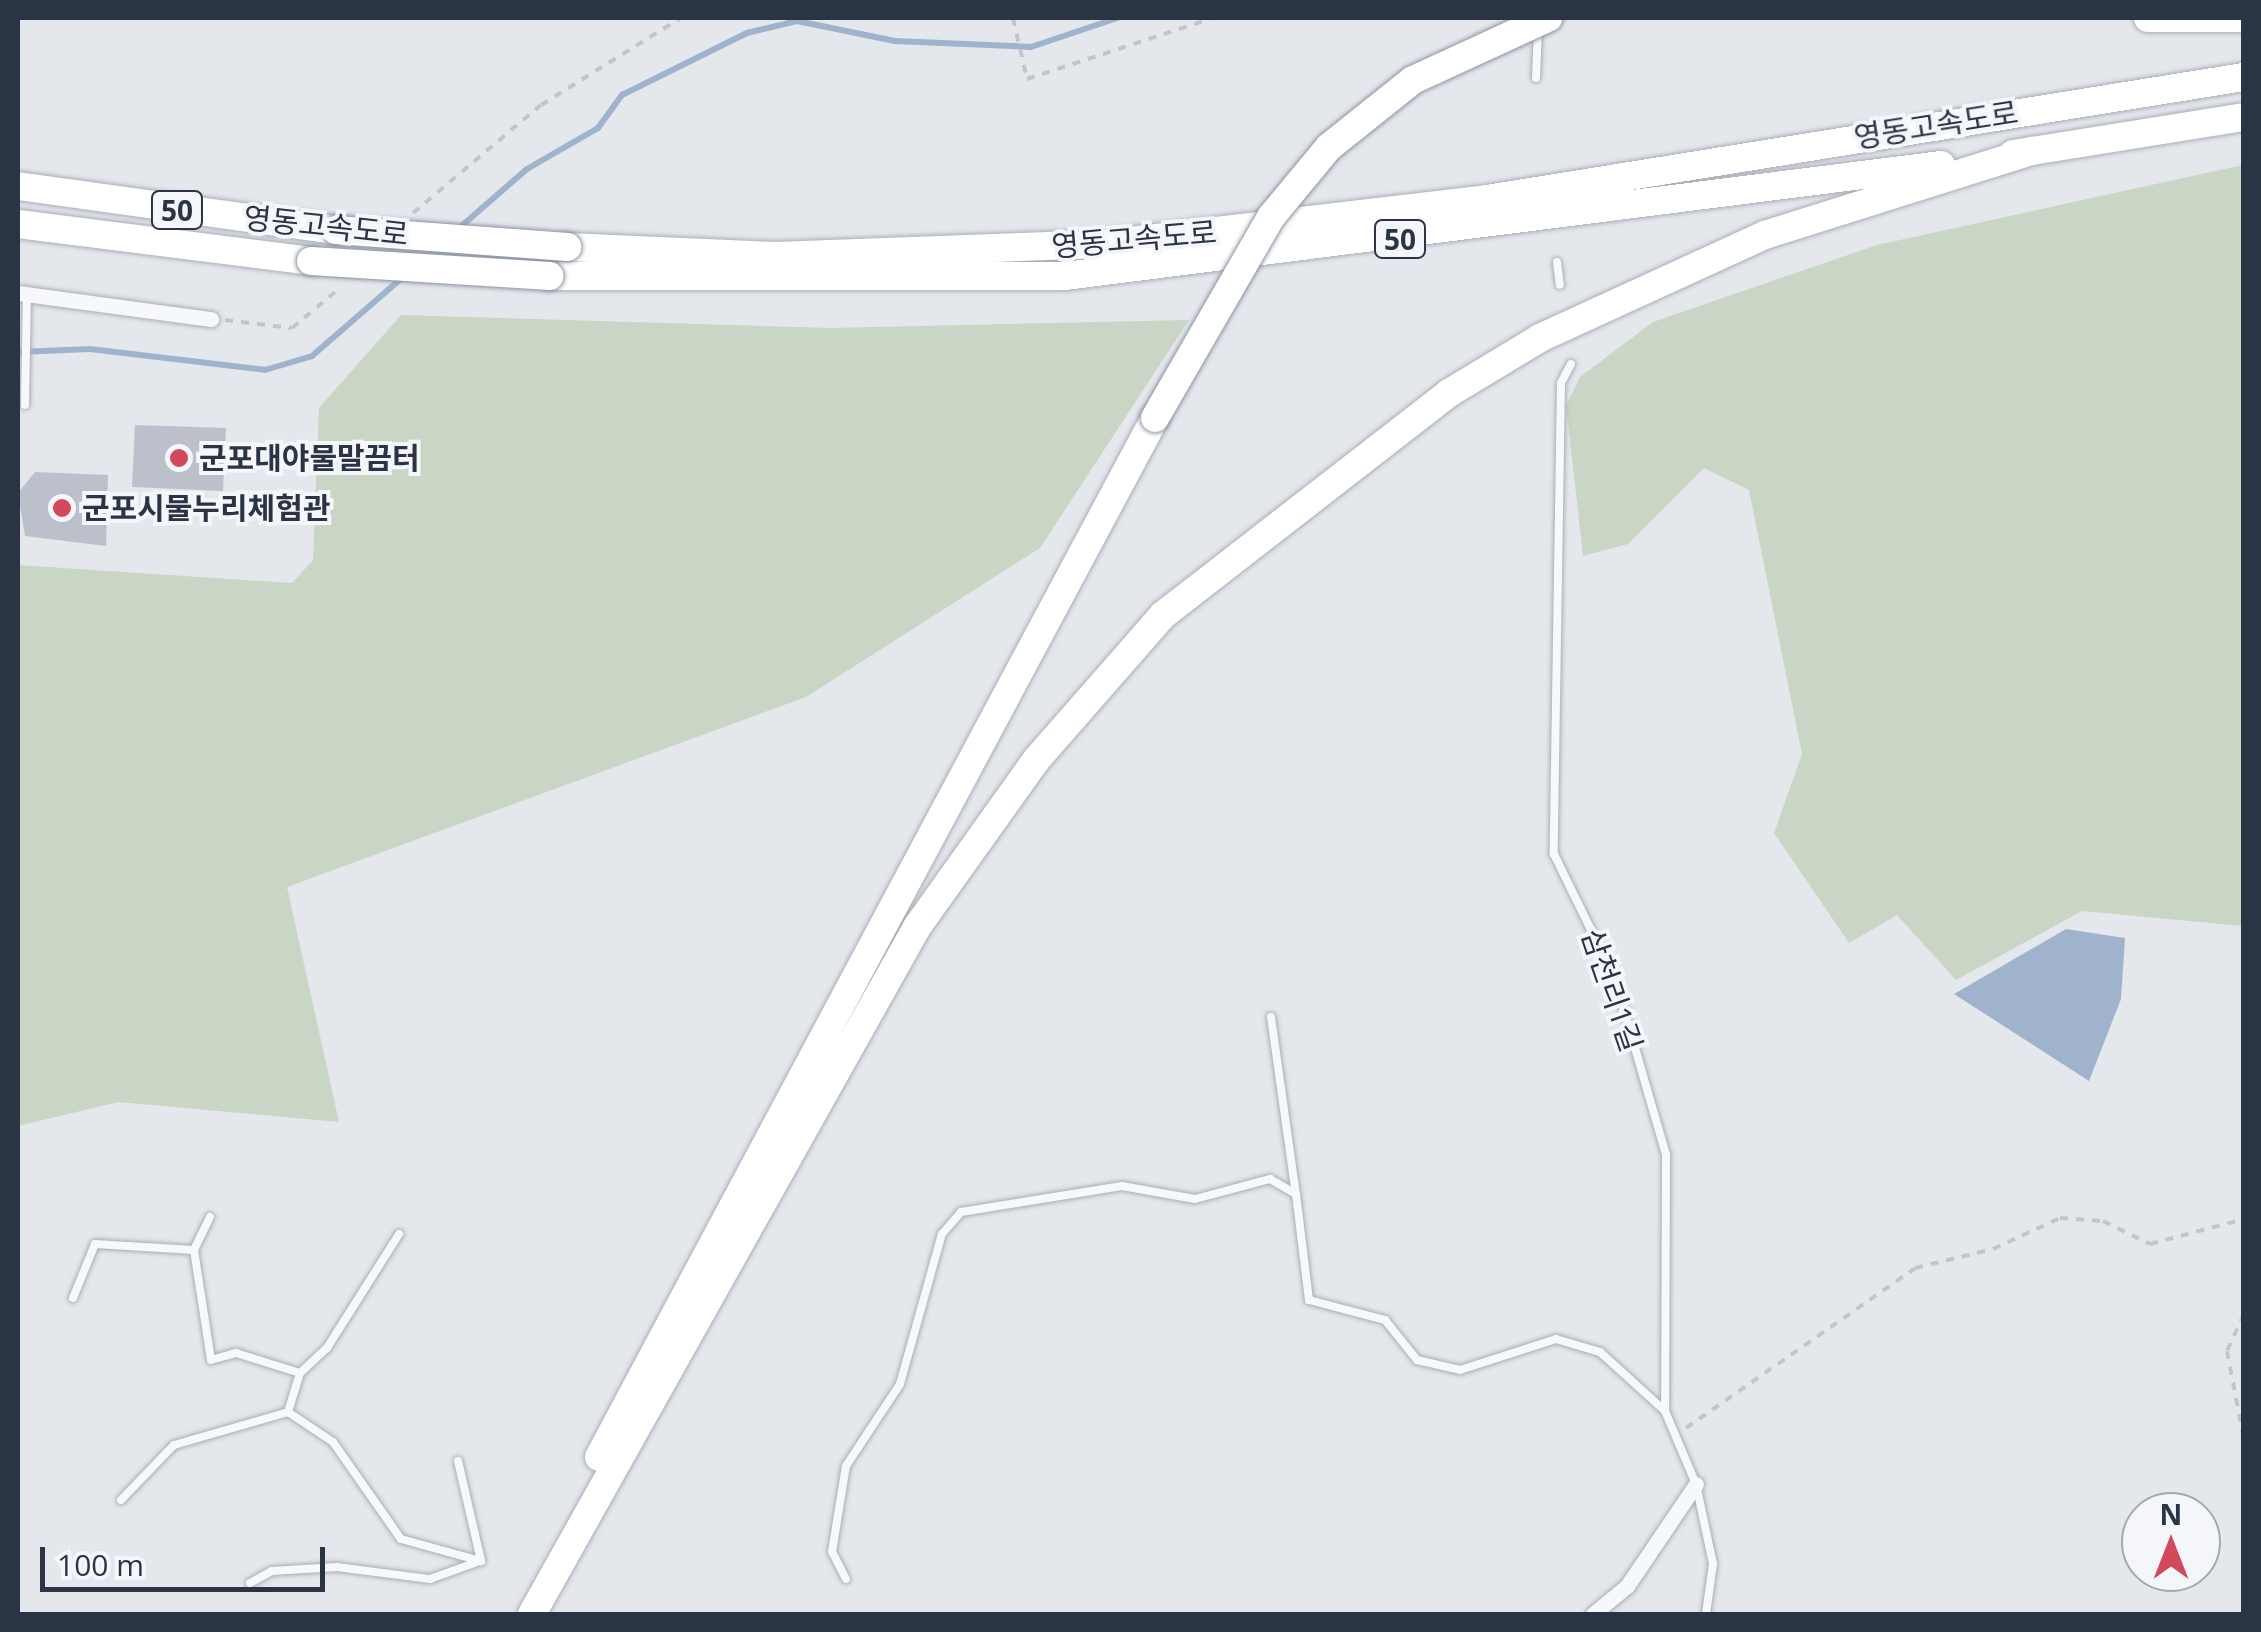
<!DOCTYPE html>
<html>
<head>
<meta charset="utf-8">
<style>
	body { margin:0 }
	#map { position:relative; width:2261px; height:1632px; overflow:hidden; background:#e4e7ec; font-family:"Open Sans","Noto Sans KR",sans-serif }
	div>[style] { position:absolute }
	.green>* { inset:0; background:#c9d6c5 }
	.water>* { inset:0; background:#9fb4cc }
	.stream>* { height:6px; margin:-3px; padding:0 3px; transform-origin:3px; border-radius:3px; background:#9fb4cc }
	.building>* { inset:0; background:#bbc0ca }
	.path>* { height:4px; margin-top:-2px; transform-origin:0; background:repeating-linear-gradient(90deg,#c2c5cb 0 8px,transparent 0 16px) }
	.roads { filter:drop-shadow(0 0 2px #a9aeb7) drop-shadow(0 0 2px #a9aeb7) }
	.lane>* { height:8px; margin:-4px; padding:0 4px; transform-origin:4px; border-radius:4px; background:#f7f8fa }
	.street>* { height:15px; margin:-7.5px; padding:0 7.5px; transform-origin:7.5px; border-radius:7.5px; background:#f7f8fa }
	.highway>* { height:28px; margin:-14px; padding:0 14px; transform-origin:14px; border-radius:14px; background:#fff }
	.bridges { filter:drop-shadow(0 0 2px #8b94a3) drop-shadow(0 0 2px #8b94a3) }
	.highway-bridge>* { height:28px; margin:-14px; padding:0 14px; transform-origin:14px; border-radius:14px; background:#fff }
	.dots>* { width:28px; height:28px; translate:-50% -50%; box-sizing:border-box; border:5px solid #f4f6f9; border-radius:50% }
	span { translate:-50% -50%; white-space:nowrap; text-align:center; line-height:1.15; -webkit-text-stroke:8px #f4f6f9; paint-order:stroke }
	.shield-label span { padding:2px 8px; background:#f4f6f9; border:2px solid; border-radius:8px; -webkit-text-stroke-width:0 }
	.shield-label { font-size:28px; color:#2b3445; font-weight:700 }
	.street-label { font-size:30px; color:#2b3445 }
	.poi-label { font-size:30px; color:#2b3445; font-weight:700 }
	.left { translate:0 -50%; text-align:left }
	.frame { position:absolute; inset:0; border:20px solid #2b3445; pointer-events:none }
	.north { position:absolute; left:2121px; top:1492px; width:100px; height:100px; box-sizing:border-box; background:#f4f6f9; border:2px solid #a4a8b1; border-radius:50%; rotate:0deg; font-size:28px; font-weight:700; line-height:40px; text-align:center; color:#2b3445 }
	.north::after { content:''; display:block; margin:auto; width:35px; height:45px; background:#d1495b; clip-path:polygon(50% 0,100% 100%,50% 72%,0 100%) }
	.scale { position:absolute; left:40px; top:1547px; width:285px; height:45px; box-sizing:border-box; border:5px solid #2b3445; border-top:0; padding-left:12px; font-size:30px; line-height:35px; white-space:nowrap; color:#2b3445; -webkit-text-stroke:8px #f4f6f9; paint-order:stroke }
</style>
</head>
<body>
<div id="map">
	<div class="green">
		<div style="clip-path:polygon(2243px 165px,2243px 926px,2082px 911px,1956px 980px,1897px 915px,1849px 943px,1774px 833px,1802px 754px,1749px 490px,1704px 468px,1628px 544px,1583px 556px,1566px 406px,1580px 377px,1653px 322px,1877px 245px)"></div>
		<div style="clip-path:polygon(401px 315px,830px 328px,1189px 320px,1040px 548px,806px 697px,287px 887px,339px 1122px,118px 1102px,18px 1126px,18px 565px,292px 583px,313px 560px,319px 408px)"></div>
	</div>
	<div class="water">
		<div style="clip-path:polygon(2066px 929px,2125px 938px,2121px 999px,2089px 1081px,1954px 994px)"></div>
	</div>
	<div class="stream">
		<div style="left:458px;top:229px;width:91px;rotate:-41deg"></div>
		<div style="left:527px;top:169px;width:82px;rotate:-30deg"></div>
		<div style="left:598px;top:128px;width:41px;rotate:-54deg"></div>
		<div style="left:622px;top:95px;width:140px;rotate:-26.4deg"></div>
		<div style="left:747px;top:33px;width:51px;rotate:-13.5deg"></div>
		<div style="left:797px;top:21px;width:100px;rotate:11.5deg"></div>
		<div style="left:895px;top:41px;width:136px;rotate:2.5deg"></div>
		<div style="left:1031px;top:47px;width:91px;rotate:-18.6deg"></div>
		<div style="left:18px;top:352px;width:72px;rotate:-2.4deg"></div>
		<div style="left:90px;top:349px;width:176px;rotate:6.8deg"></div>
		<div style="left:265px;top:370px;width:49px;rotate:-16.6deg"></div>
		<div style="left:312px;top:356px;width:122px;rotate:-41deg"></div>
	</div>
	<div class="building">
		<div style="clip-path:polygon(135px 425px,226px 428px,223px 491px,132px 487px)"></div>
		<div style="clip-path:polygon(35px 472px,108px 475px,106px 546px,25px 536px,18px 493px)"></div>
	</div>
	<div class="path">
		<div style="left:1013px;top:18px;width:63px;rotate:77.1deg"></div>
		<div style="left:1027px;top:79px;width:195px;rotate:-18.2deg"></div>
		<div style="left:413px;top:213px;width:167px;rotate:-40.2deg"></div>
		<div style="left:541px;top:105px;width:165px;rotate:-31.9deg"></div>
		<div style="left:225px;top:320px;width:67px;rotate:6.8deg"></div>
		<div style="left:292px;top:328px;width:62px;rotate:-39.8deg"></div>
		<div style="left:2244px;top:1314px;width:41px;rotate:114.7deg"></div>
		<div style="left:2227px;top:1351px;width:91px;rotate:79.2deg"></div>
		<div style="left:1686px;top:1428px;width:279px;rotate:-34.9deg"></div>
		<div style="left:1915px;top:1268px;width:80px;rotate:-13.7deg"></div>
		<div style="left:1993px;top:1249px;width:74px;rotate:-24.8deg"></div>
		<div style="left:2060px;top:1218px;width:43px;rotate:4deg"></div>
		<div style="left:2103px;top:1221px;width:52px;rotate:26.1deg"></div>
		<div style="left:2150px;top:1244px;width:97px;rotate:-14.9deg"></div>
	</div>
	<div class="roads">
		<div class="lane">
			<div style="left:1536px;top:78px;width:50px;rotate:-87.7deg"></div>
			<div style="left:1557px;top:262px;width:23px;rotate:83deg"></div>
			<div style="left:1571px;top:364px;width:21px;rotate:118deg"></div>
			<div style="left:1561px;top:383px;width:471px;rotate:90.9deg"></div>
			<div style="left:1554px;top:854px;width:139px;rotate:64deg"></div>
			<div style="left:1615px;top:979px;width:183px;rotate:73.8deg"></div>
			<div style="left:1666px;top:1155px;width:256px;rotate:90.2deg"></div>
			<div style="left:1665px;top:1411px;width:79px;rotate:67deg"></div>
			<div style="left:1696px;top:1484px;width:82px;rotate:78deg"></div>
			<div style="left:1713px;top:1564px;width:50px;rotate:98deg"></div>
			<div style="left:25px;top:405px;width:110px;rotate:-89deg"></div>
			<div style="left:1271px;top:1017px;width:179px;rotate:82deg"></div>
			<div style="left:210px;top:1217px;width:37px;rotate:116deg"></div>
			<div style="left:194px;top:1250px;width:111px;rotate:81.2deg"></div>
			<div style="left:211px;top:1360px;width:26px;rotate:-16deg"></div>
			<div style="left:236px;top:1353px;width:67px;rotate:17.4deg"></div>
			<div style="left:300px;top:1373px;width:41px;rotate:107.1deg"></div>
			<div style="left:73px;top:1298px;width:58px;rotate:-67.8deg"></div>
			<div style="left:95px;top:1244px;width:99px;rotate:3.5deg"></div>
			<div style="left:300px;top:1373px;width:37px;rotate:-43deg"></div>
			<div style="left:327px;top:1348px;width:135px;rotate:-57.7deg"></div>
			<div style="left:458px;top:1461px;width:103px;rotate:77deg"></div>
			<div style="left:121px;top:1500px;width:76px;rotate:-46.1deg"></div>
			<div style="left:174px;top:1445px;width:119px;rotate:-16.1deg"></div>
			<div style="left:288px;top:1412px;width:54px;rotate:33.7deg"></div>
			<div style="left:333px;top:1442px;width:118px;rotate:55deg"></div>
			<div style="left:401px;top:1539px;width:83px;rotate:15.4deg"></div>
			<div style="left:846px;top:1579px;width:30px;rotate:-117deg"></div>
			<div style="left:832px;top:1552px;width:87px;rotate:-80.8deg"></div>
			<div style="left:846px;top:1466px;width:98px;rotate:-56.6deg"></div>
			<div style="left:900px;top:1384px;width:156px;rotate:-74.4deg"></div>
			<div style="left:942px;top:1234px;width:29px;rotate:-49deg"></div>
			<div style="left:961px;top:1212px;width:163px;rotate:-9.2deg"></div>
			<div style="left:1122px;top:1186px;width:74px;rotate:10.1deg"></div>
			<div style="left:1195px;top:1199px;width:78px;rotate:-14.9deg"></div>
			<div style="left:1270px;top:1179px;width:30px;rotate:30deg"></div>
			<div style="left:1296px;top:1194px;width:107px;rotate:83deg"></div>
			<div style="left:1309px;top:1300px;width:79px;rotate:14.7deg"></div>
			<div style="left:1385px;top:1320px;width:51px;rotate:51.3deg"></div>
			<div style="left:1417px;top:1360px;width:44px;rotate:13.1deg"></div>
			<div style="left:1460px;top:1370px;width:101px;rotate:-17.9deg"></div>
			<div style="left:1556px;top:1339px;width:46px;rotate:16.5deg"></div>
			<div style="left:1600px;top:1352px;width:88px;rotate:42.2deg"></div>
			<div style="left:250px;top:1583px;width:25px;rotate:-29deg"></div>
			<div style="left:272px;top:1571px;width:65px;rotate:-3.5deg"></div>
			<div style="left:337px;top:1567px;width:94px;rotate:7.4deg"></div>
			<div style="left:430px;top:1579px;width:50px;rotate:-19.9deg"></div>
		</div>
		<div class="street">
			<div style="left:18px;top:293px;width:195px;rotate:7.7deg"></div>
			<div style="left:1593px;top:1614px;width:44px;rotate:-39.5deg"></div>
			<div style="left:1627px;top:1586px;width:123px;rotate:-55.9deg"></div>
		</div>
		<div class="highway">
			<div style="left:2148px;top:18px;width:96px"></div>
			<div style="left:2013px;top:154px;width:234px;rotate:-9.1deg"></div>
			<div style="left:18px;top:186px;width:321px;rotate:7.9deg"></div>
			<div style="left:18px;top:224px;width:295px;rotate:7.2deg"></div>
			<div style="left:567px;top:247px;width:208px;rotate:2.5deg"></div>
			<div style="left:775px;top:256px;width:330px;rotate:-2.1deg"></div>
			<div style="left:1105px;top:244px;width:385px;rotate:-6.7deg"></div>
			<div style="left:1487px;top:199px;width:767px;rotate:-9.16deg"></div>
			<div style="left:550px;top:276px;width:515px"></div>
			<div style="left:1065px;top:276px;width:883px;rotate:-7.22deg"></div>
			<div style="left:599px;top:1457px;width:1178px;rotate:-61.85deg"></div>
			<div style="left:532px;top:1614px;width:788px;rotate:-60.73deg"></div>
			<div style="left:917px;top:927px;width:206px;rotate:-54.5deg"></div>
			<div style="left:1037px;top:759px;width:191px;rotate:-48.8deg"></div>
			<div style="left:1163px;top:615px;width:362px;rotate:-37.8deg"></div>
			<div style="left:1449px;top:393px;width:106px;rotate:-31.1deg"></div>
			<div style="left:1540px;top:338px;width:247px;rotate:-24.6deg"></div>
			<div style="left:1765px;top:235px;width:280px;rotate:-17.5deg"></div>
		</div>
	</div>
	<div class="bridges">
		<div class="highway-bridge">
			<div style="left:336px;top:230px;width:232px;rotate:4.2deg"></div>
			<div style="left:311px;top:261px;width:239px;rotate:3.6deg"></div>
			<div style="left:1155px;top:418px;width:232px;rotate:-60deg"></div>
			<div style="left:1271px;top:217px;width:91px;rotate:-50.4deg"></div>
			<div style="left:1329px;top:147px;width:107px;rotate:-38.6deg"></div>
			<div style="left:1413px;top:80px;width:149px;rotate:-24.7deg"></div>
		</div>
	</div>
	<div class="dots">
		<div style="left:179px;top:458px;background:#d1495b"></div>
		<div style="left:62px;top:508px;background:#d1495b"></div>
	</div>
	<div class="shield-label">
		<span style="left:177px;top:210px">50</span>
		<span style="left:1400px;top:239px">50</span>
	</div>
	<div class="street-label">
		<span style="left:1936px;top:125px;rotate:-9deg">영동고속도로</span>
		<span style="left:326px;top:226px;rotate:6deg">영동고속도로</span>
		<span style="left:1134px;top:239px;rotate:-5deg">영동고속도로</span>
		<span style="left:1612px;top:990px;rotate:71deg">삼천리1길</span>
	</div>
	<div class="poi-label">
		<span class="left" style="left:199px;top:458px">군포대야물말끔터</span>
		<span class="left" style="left:82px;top:508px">군포시물누리체험관</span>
	</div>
	<div class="frame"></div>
	<div class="north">N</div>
	<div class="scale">100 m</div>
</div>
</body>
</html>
